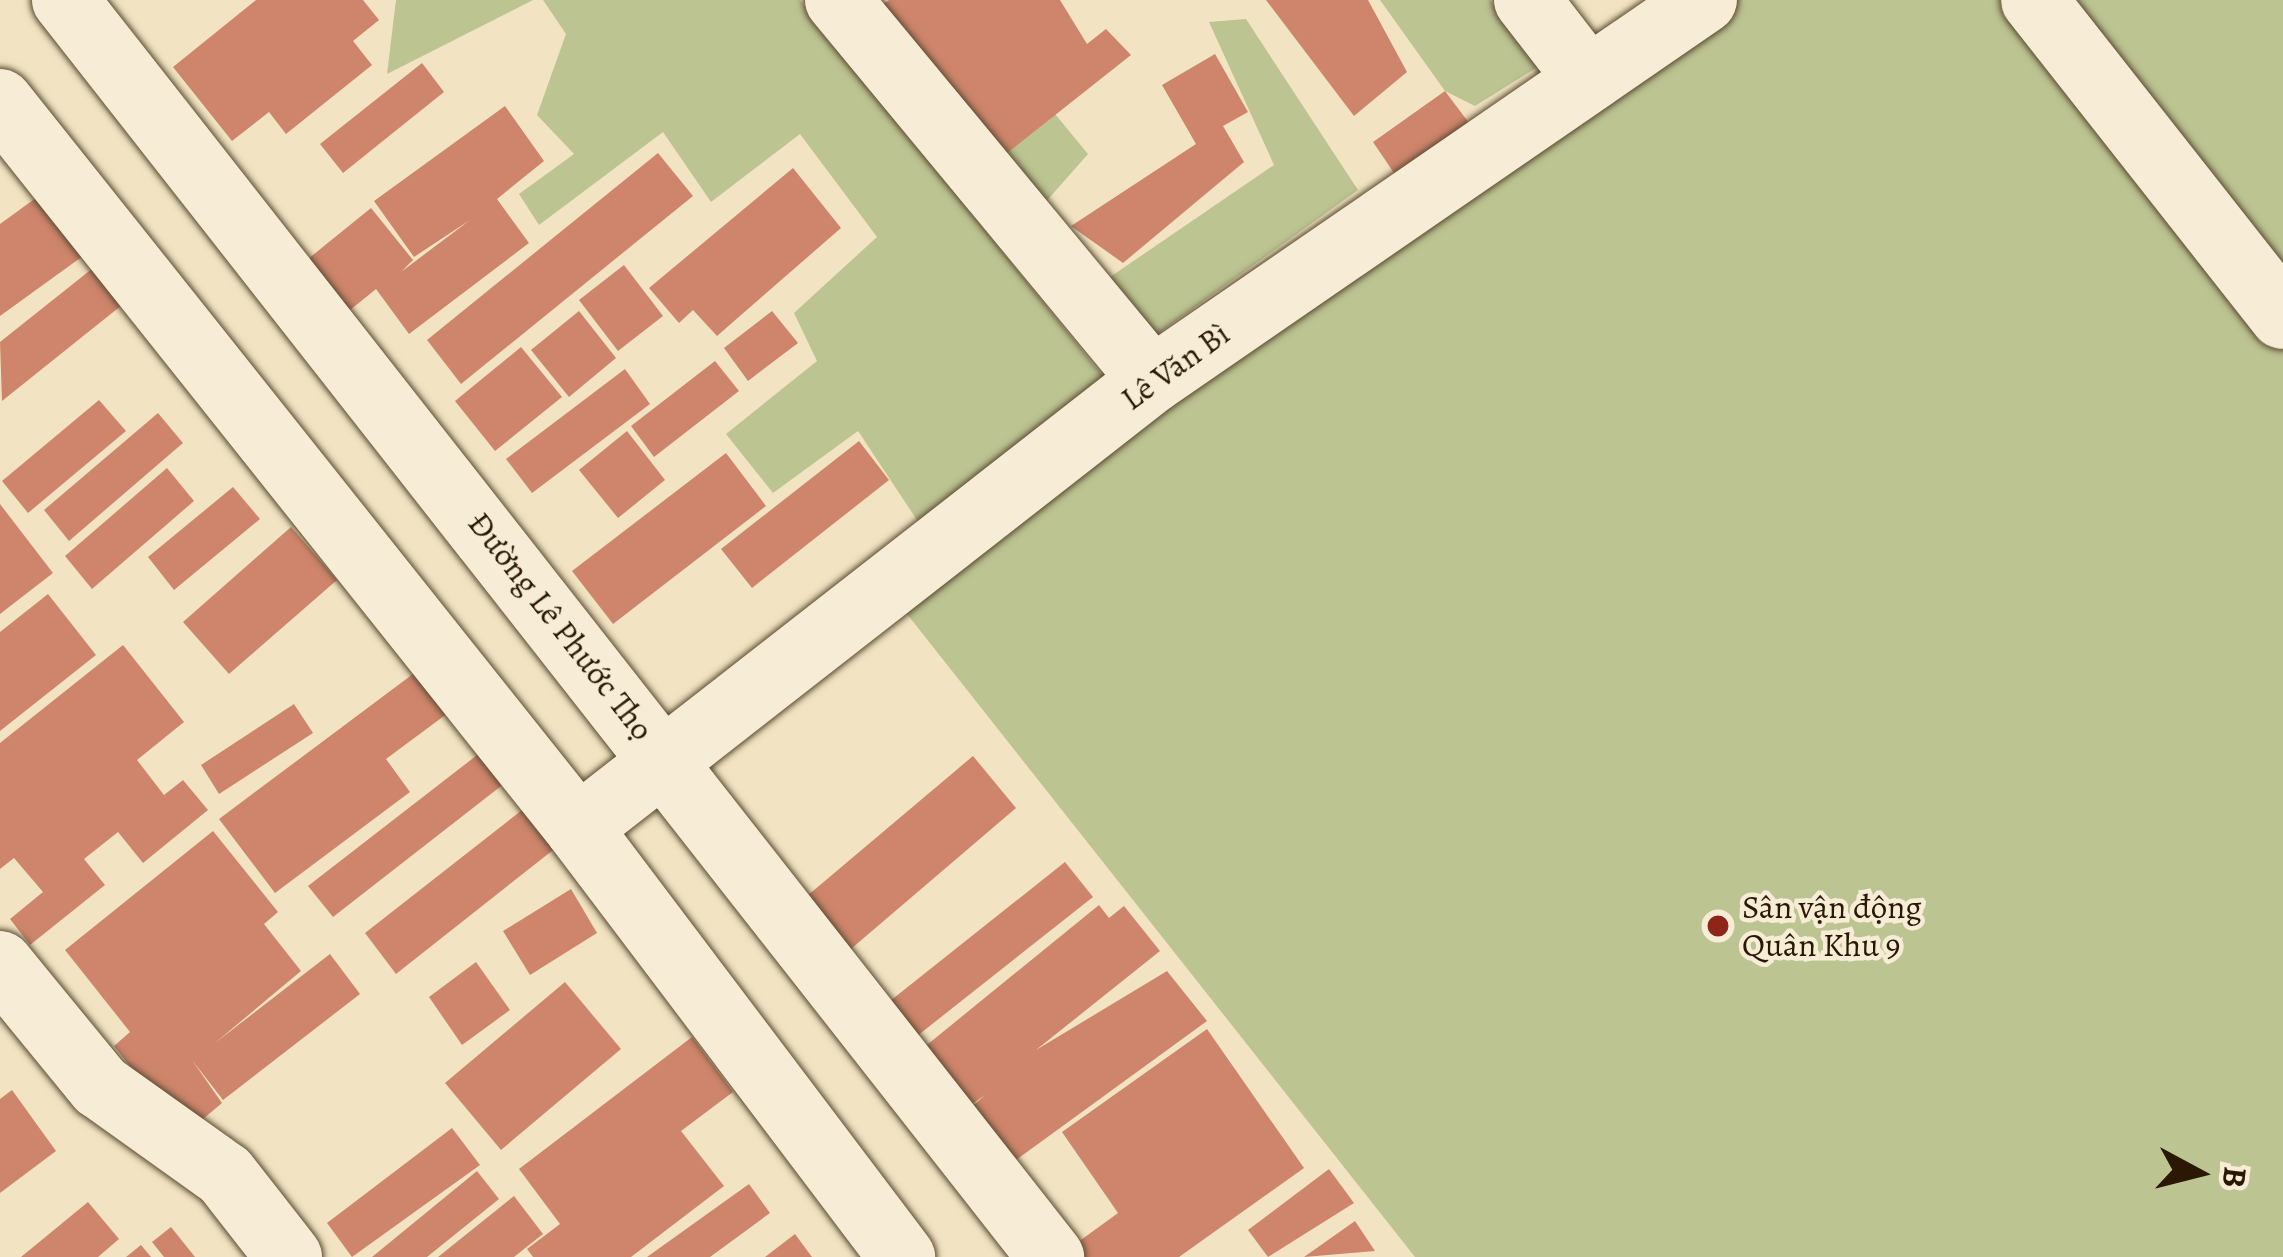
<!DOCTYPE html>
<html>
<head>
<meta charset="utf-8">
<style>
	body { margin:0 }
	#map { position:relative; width:2283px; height:1257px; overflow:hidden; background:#f2e4c2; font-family:Alegreya,serif }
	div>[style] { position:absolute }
	.green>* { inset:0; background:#bcc492 }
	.building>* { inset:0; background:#ce856b }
	.roads { filter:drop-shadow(0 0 3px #5c4b32) drop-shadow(0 0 3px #5c4b32) }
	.minor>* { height:66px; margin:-33px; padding:0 33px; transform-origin:33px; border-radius:33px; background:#f7edd7 }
	.dots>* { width:33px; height:33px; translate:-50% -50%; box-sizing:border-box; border:6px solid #f7edd7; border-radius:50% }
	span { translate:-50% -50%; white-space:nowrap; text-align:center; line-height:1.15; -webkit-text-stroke:9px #f7edd7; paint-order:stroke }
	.street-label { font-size:33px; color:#2a1802 }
	.poi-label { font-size:33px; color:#2a1802 }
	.left { translate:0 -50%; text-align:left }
	.north { position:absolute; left:2139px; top:1113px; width:120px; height:120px; -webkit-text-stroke:9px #f7edd7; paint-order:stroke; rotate:97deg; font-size:33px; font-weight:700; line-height:48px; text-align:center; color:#2a1802 }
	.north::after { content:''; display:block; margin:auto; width:42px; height:54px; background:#2a1802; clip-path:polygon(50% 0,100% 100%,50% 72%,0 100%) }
</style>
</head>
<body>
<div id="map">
	<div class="green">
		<div style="clip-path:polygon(396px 0,533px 0,387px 74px)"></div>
		<div style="clip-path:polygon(543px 0,800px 0,1105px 379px,921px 526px,858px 431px,773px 493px,726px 434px,817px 361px,794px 313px,877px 237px,800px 134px,711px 202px,663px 132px,539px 225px,519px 194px,574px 154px,537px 115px,566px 34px)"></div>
		<div style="clip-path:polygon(1380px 0,1490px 0,1541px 65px,1475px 106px,1445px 91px)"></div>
		<div style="clip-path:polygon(1732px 0,2283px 0,2283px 1257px,1415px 1257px,892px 595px)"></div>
		<div style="clip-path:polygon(1246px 19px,1358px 190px,1142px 345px,1094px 288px,1274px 165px,1209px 22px)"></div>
		<div style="clip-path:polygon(1055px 114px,1088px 154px,1036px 213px,992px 165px)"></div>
	</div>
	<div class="building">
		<div style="clip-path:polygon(256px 0,363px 0,379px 20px,353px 41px,372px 65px,286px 134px,269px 112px,232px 141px,173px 67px)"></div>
		<div style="clip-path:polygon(889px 0,1060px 0,1087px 44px,1106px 29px,1131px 55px,992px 165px,872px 12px)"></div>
		<div style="clip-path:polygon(1266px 0,1368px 0,1407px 72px,1354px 116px)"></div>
		<div style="clip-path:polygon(1215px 54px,1248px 112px,1223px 126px,1244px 162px,1123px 263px,1071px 226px,1196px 144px,1162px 85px)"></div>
		<div style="clip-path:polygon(422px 63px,444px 92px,343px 173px,320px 144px)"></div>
		<div style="clip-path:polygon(1445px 91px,1469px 123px,1396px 176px,1373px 142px)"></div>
		<div style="clip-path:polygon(505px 106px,544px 161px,497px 199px,529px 243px,409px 334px,376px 289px,339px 319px,298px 267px,371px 208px,413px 260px,401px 272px,470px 220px,414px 257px,374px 201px)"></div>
		<div style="clip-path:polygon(658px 153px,693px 196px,461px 384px,427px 340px)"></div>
		<div style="clip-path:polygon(793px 168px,841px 228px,717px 336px,693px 310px,679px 323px,649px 288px)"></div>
		<div style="clip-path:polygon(40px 195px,83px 256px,0 316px,0 224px)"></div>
		<div style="clip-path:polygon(624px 265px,663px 316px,618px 351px,579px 300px)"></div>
		<div style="clip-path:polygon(93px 268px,122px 305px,2px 401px,0 342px)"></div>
		<div style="clip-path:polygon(579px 311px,616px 358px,569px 397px,531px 350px)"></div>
		<div style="clip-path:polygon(772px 311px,798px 343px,748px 381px,724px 348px)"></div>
		<div style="clip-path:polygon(521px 347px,562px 397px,495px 451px,455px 401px)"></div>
		<div style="clip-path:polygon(715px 361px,739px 391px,654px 457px,631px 426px)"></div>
		<div style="clip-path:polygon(625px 369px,650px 404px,532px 493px,506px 459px)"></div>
		<div style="clip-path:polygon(99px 400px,126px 431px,28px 513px,2px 481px)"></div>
		<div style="clip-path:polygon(158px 413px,183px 443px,69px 541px,44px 510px)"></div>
		<div style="clip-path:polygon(627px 431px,665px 480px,618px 518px,579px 470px)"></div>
		<div style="clip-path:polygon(859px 441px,889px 480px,752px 588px,721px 549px)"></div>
		<div style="clip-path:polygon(726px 453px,766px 506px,613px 624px,572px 571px)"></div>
		<div style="clip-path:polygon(167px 468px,194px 501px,92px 589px,65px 556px)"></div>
		<div style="clip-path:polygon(233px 487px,260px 519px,174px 590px,148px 557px)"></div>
		<div style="clip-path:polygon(0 504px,53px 573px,0 614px)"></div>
		<div style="clip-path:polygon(291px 527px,337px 580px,229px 674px,183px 622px)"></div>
		<div style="clip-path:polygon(48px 594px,96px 655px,0 731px,0 632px)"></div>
		<div style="clip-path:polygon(123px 645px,184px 722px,137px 760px,164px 795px,183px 780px,208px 810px,143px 863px,118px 832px,84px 859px,105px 885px,30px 945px,10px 919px,43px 892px,14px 858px,0 869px,0 743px)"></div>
		<div style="clip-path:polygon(417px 671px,448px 713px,386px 759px,410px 792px,275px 893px,219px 819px)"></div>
		<div style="clip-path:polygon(294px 704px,313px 733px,219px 794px,201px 765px)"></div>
		<div style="clip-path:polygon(481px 752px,505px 783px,333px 917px,308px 886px)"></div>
		<div style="clip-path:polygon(973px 756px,1016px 808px,838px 960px,794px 907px)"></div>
		<div style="clip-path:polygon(531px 803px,562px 843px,396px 974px,365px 933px)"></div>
		<div style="clip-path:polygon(213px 831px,278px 912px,264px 924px,301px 971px,215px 1043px,330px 954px,360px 994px,223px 1100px,192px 1060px,222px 1103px,184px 1135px,114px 1046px,130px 1032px,65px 950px)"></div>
		<div style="clip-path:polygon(1065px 862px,1093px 897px,912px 1040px,885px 1005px)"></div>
		<div style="clip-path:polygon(571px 889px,597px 933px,530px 975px,503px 931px)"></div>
		<div style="clip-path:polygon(1099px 905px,1109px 918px,1124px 906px,1160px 951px,1036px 1050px,1167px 971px,1207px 1021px,1009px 1165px,967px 1111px,985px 1095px,963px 1111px,917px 1053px)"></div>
		<div style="clip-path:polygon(476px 962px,510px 1010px,462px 1045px,429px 997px)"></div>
		<div style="clip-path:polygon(565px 982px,621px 1049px,501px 1150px,445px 1083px)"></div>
		<div style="clip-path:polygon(1207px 1029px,1304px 1168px,1179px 1257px,1082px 1257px,1074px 1245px,1118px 1213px,1062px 1132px)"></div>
		<div style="clip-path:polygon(692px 1037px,733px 1092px,681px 1131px,724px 1186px,631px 1257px,533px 1257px,527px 1249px,560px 1224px,519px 1169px)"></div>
		<div style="clip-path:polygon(12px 1090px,56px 1151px,0 1193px,0 1099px)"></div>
		<div style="clip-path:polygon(452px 1128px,480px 1165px,352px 1257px,327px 1223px)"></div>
		<div style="clip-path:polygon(1329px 1169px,1354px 1203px,1268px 1257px,1248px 1230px)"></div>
		<div style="clip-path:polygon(477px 1171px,499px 1199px,427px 1257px,372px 1257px)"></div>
		<div style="clip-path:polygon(749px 1184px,770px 1213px,710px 1257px,647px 1257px)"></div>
		<div style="clip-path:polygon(514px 1196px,543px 1234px,514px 1257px,438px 1257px)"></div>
		<div style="clip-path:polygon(88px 1202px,119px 1239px,98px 1257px,21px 1257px)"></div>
		<div style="clip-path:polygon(1355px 1221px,1375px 1251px,1304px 1257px)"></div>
		<div style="clip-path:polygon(171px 1227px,195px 1257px,164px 1257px,152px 1242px)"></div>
		<div style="clip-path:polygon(795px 1234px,812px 1257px,765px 1257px)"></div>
		<div style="clip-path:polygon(141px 1245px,151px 1257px,126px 1257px)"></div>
	</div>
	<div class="roads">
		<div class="minor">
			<div style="left:65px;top:0;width:1598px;rotate:51.89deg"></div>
			<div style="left:838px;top:0;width:493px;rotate:50.4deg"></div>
			<div style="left:1527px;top:0;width:100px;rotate:52.3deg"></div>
			<div style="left:2034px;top:0;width:402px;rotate:51.8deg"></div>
			<div style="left:0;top:102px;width:928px;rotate:51.48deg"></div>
			<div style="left:578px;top:828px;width:538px;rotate:52.94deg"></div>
			<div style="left:578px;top:828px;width:728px;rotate:-37.97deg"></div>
			<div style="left:1152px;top:380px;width:670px;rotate:-34.54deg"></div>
			<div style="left:0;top:964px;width:158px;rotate:50.7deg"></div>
			<div style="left:100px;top:1086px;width:153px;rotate:35.5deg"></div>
			<div style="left:225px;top:1175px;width:104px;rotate:52deg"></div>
		</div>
	</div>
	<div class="dots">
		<div style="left:1718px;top:926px;background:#8f2418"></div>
	</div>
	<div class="street-label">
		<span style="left:1175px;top:366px;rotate:-36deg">Lê Văn Bì</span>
		<span style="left:561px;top:626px;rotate:52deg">Đường Lê Phước Thọ</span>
	</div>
	<div class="poi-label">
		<span class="left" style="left:1742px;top:926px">Sân vận động<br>Quân Khu 9</span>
	</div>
	<div class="north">B</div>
</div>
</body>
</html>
